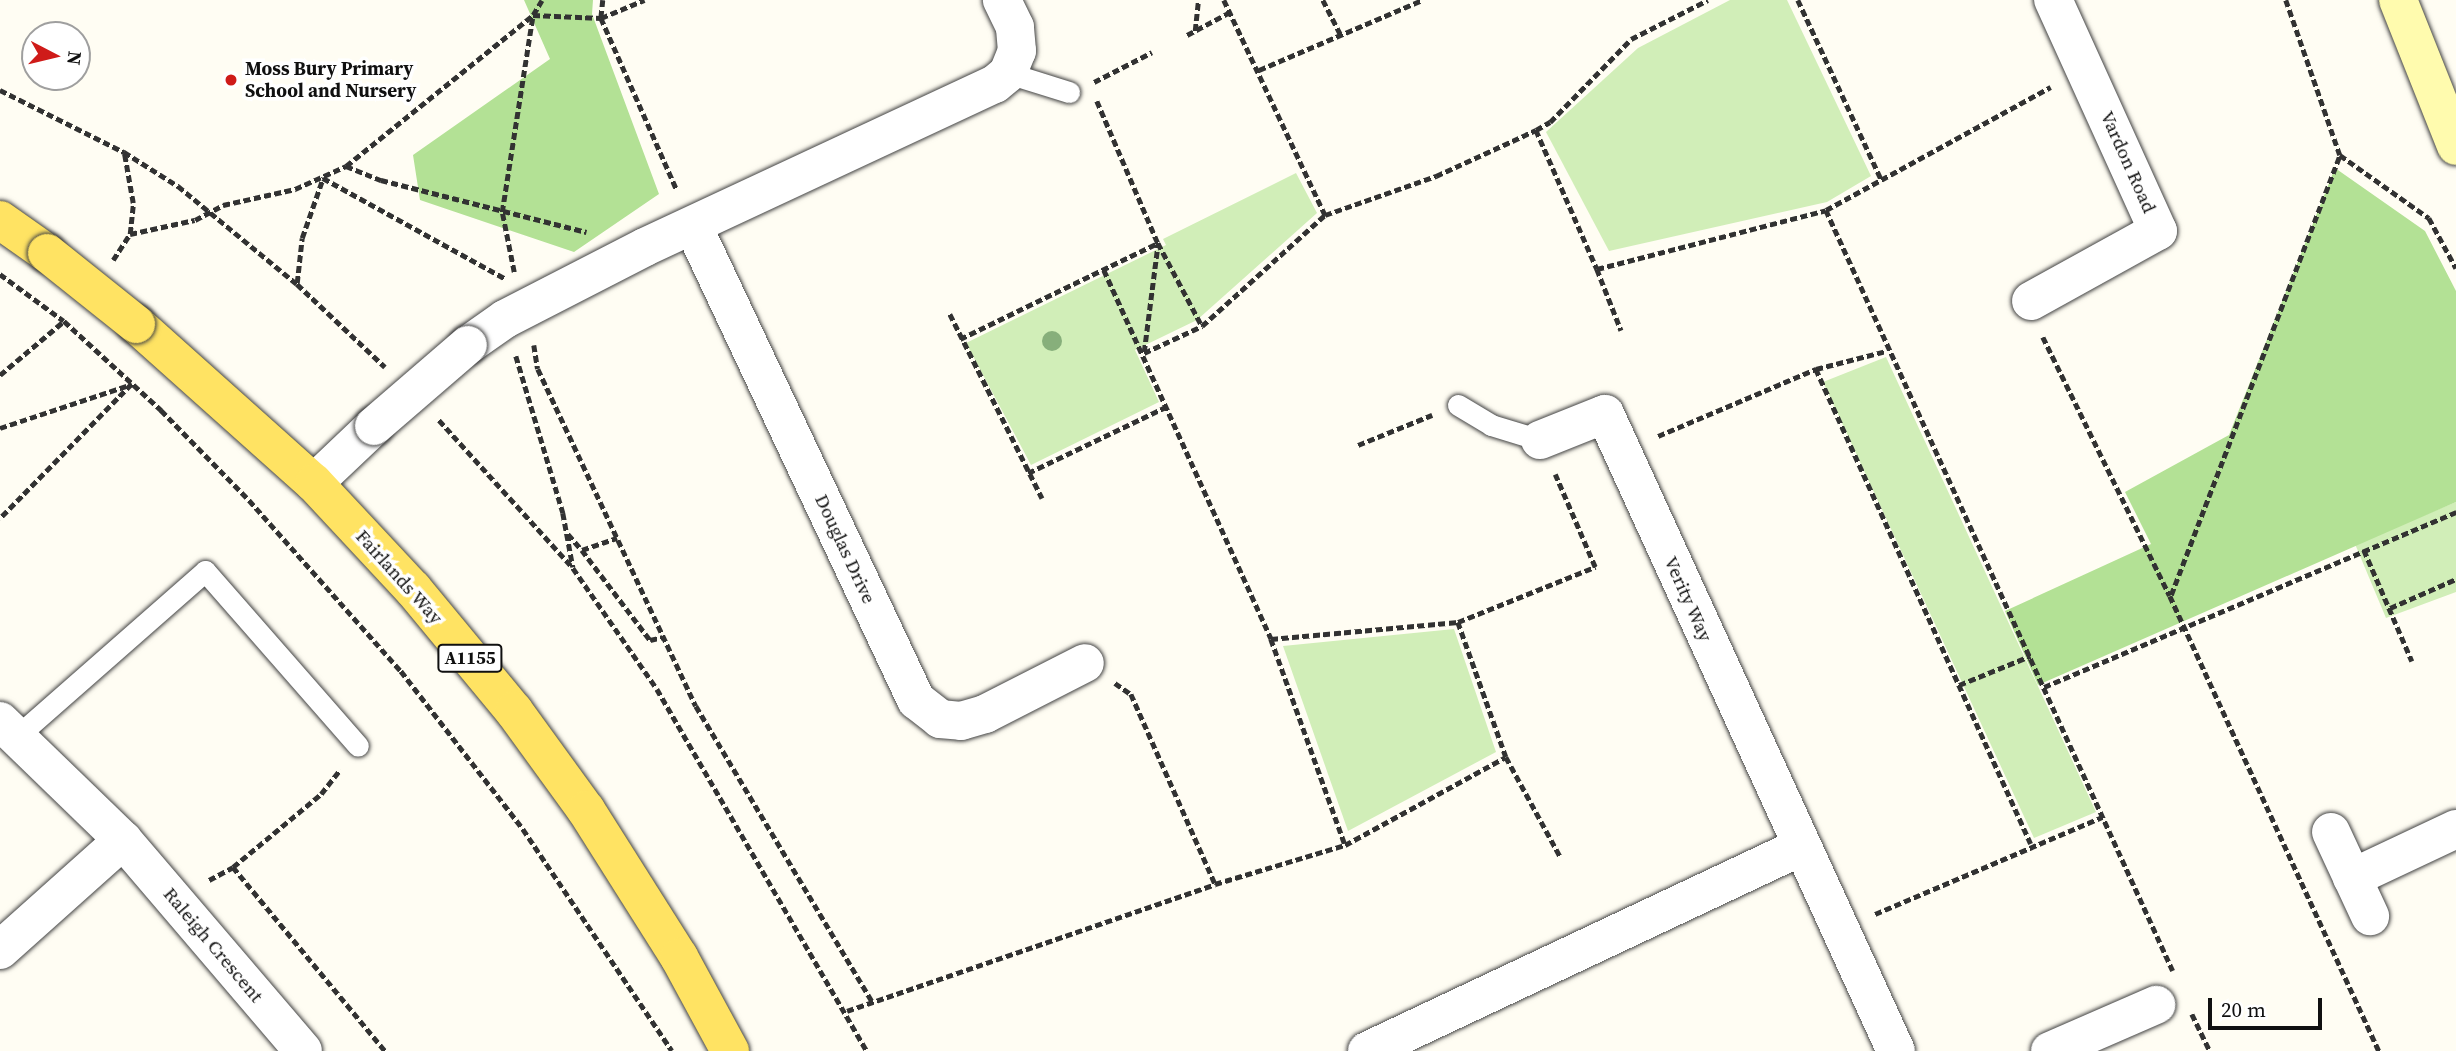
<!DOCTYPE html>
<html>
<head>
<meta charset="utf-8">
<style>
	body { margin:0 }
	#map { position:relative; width:2456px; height:1051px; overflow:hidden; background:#fffdf3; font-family:"Source Serif 4",serif }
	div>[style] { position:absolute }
	.green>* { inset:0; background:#d1eeb8 }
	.forest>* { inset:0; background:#b3e195 }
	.path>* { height:4.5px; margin-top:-2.25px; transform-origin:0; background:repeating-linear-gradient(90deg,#323232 0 7px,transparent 0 10.5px) }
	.roads { filter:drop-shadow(0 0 2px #434343) drop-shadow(0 0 2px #434343) }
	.lane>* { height:21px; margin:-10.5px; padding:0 10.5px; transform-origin:10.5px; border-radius:10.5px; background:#fff }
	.street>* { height:38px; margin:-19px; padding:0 19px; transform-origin:19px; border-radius:19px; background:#fff }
	.secondary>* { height:38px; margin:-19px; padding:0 19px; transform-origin:19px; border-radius:19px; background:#fffbae }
	.primary>* { height:38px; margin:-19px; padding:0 19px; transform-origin:19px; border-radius:19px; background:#ffe363 }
	.bridges { filter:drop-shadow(0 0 2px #434343) drop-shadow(0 0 2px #434343) }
	.street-bridge>* { height:38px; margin:-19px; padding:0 19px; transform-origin:19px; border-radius:19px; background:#fff }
	.primary-bridge>* { height:38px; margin:-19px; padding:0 19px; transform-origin:19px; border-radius:19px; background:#ffe363 }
	.trees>* { width:20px; height:20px; margin:-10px; border-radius:50%; background:#87af7b }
	.dots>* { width:19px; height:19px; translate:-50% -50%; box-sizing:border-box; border:4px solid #fff; border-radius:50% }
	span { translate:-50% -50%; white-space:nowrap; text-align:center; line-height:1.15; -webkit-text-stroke:7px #fff; paint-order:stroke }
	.shield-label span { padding:2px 5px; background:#fff; border:2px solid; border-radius:5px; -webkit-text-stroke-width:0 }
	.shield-label { font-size:18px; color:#101010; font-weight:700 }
	.poi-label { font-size:19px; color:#101010; font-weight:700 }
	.left { translate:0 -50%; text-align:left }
	.street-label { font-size:19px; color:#101010 }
	.north { position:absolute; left:21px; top:21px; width:70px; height:70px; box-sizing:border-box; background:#fff; border:2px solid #9f9f9f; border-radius:50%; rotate:97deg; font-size:19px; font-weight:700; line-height:28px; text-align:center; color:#101010 }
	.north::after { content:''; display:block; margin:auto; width:24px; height:32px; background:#cf1b19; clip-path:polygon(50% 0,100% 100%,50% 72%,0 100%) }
	.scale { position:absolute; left:2208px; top:998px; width:114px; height:32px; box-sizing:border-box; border:4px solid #101010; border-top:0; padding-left:9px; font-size:21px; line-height:24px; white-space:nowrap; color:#101010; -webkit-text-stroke:5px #fff; paint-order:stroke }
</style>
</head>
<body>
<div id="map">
	<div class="green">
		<div style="clip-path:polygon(1730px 0,1787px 0,1871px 176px,1827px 202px,1609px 251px,1546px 132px,1638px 48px)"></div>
		<div style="clip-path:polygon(1296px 173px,1317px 213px,1197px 320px,1135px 350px,1159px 402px,1031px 465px,966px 343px,1166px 245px,1163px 239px)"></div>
		<div style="clip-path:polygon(1886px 357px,2096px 812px,2034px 838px,1823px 382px)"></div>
		<div style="clip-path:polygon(2456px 502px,2456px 592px,2386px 618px,2355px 544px)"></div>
		<div style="clip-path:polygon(1454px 629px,1496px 752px,1348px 831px,1283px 646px)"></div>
	</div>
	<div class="forest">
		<div style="clip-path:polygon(524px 0,593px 0,592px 14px,659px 194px,574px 252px,420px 200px,413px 155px,550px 59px)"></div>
		<div style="clip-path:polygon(2335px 168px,2425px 231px,2456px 291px,2456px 502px,2038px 685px,2005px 611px,2151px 544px,2125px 492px,2229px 435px)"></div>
	</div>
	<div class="path">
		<div style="left:603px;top:0;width:18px;rotate:96deg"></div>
		<div style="left:601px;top:18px;width:188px;rotate:66.2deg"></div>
		<div style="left:1224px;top:0;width:238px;rotate:64.8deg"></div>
		<div style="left:1323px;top:0;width:38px;rotate:63deg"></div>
		<div style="left:1798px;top:0;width:197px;rotate:65.1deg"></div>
		<div style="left:2286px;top:0;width:164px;rotate:70.8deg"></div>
		<div style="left:2340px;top:155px;width:109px;rotate:35.3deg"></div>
		<div style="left:2429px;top:218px;width:57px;rotate:61.6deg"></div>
		<div style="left:1195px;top:31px;width:31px;rotate:-84deg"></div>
		<div style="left:1187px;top:35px;width:49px;rotate:-28.1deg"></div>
		<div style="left:1259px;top:70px;width:177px;rotate:-23.2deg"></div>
		<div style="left:1094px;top:82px;width:65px;rotate:-27.3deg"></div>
		<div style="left:0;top:90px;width:139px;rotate:26.6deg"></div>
		<div style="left:124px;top:152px;width:64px;rotate:32.2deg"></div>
		<div style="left:178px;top:186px;width:154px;rotate:39.5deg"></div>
		<div style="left:297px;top:284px;width:121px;rotate:43.3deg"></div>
		<div style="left:1097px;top:101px;width:155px;rotate:66.8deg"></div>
		<div style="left:1158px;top:243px;width:94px;rotate:62.1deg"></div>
		<div style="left:1536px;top:130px;width:152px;rotate:66.3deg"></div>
		<div style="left:1597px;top:269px;width:236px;rotate:-14.4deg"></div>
		<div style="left:1826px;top:210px;width:256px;rotate:-28.7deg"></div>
		<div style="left:346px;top:166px;width:38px;rotate:22deg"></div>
		<div style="left:381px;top:180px;width:212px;rotate:14.2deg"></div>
		<div style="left:1826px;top:210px;width:836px;rotate:65.49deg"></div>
		<div style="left:130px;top:234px;width:66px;rotate:-12.2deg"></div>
		<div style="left:195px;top:220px;width:32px;rotate:-28deg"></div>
		<div style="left:223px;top:205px;width:74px;rotate:-12.5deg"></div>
		<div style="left:295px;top:189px;width:56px;rotate:-24.3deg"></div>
		<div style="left:346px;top:166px;width:240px;rotate:-38.9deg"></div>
		<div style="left:533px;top:15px;width:17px;rotate:-59deg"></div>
		<div style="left:113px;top:260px;width:31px;rotate:-57deg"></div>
		<div style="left:130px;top:234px;width:31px;rotate:-84deg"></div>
		<div style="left:133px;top:203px;width:52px;rotate:-100deg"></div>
		<div style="left:1597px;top:269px;width:66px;rotate:68.5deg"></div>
		<div style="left:1104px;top:270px;width:405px;rotate:65.6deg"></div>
		<div style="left:1271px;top:639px;width:219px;rotate:70.2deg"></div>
		<div style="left:514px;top:272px;width:61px;rotate:-101.3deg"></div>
		<div style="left:502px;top:212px;width:199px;rotate:-81.1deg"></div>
		<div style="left:533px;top:15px;width:68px;rotate:2.5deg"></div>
		<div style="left:601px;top:18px;width:47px;rotate:-22.7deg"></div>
		<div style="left:0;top:274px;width:79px;rotate:36.3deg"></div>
		<div style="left:64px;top:321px;width:132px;rotate:42.5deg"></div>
		<div style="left:161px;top:410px;width:126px;rotate:45.6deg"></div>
		<div style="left:249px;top:500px;width:229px;rotate:48.4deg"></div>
		<div style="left:401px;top:671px;width:200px;rotate:52.3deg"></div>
		<div style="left:523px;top:829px;width:267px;rotate:56.1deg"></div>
		<div style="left:297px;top:283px;width:45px;rotate:-83.7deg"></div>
		<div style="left:302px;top:238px;width:64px;rotate:-70.7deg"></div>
		<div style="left:323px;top:178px;width:207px;rotate:28.9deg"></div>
		<div style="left:950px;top:314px;width:206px;rotate:63.4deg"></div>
		<div style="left:2043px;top:337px;width:288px;rotate:63.9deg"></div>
		<div style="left:2170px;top:596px;width:501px;rotate:65.33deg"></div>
		<div style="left:960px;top:339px;width:220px;rotate:-25.9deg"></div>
		<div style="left:534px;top:345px;width:24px;rotate:81deg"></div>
		<div style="left:538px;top:369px;width:372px;rotate:64.9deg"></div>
		<div style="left:696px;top:706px;width:346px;rotate:59.2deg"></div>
		<div style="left:1144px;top:352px;width:110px;rotate:-82.7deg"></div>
		<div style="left:1144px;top:353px;width:64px;rotate:-25deg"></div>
		<div style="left:1202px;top:326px;width:166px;rotate:-42.1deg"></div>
		<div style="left:1325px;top:215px;width:118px;rotate:-19.4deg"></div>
		<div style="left:1436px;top:176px;width:110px;rotate:-24.7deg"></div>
		<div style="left:1536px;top:130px;width:16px;rotate:-30deg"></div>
		<div style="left:1550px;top:122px;width:116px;rotate:-45.7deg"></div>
		<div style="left:1631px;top:39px;width:86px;rotate:-26.9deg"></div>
		<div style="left:516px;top:356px;width:164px;rotate:73.3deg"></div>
		<div style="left:563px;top:513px;width:55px;rotate:79.5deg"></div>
		<div style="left:1816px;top:369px;width:521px;rotate:65.65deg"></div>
		<div style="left:0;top:375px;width:84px;rotate:-40.2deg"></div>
		<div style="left:439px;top:420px;width:200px;rotate:47.8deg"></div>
		<div style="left:573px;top:568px;width:147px;rotate:55.2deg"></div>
		<div style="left:657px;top:689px;width:419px;rotate:59.9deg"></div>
		<div style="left:0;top:428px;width:139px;rotate:-18.4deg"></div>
		<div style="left:132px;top:384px;width:189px;rotate:134.4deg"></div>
		<div style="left:1658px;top:436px;width:172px;rotate:-23deg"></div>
		<div style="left:1816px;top:369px;width:72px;rotate:-14.4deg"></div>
		<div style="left:1358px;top:445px;width:80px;rotate:-22.1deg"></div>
		<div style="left:1028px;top:473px;width:155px;rotate:-25.6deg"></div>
		<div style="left:568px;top:534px;width:21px;rotate:49deg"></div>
		<div style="left:582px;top:550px;width:37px;rotate:-19deg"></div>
		<div style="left:582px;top:550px;width:113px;rotate:52.9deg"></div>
		<div style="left:650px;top:640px;width:13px;rotate:-13deg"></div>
		<div style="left:2364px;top:550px;width:121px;rotate:66.6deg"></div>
		<div style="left:2171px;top:595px;width:471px;rotate:-69deg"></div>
		<div style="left:2390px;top:608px;width:72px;rotate:-23.7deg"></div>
		<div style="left:1458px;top:622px;width:143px;rotate:70.4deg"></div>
		<div style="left:1506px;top:757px;width:115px;rotate:61.4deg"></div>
		<div style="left:1271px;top:639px;width:188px;rotate:-5.2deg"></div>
		<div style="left:1458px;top:622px;width:148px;rotate:-21.9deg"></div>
		<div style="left:1595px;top:567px;width:101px;rotate:-113.3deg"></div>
		<div style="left:1115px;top:683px;width:19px;rotate:35deg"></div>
		<div style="left:1131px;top:694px;width:208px;rotate:66.1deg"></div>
		<div style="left:1959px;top:685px;width:77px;rotate:-22.2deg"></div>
		<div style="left:2044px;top:687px;width:448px;rotate:-23deg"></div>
		<div style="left:233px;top:867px;width:239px;rotate:50.4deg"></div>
		<div style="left:209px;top:880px;width:27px;rotate:-28deg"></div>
		<div style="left:233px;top:867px;width:114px;rotate:-39.7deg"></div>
		<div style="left:321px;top:794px;width:31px;rotate:-52deg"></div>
		<div style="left:1875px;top:914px;width:247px;rotate:-23.1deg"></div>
		<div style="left:847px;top:1011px;width:389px;rotate:-19deg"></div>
		<div style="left:1215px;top:884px;width:136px;rotate:-16.7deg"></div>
		<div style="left:1345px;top:845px;width:183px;rotate:-28.7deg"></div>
		<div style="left:2192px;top:1014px;width:41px;rotate:64.1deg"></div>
	</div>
	<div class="roads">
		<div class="lane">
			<div style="left:1008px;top:73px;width:64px;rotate:17.3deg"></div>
			<div style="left:1458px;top:405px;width:39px;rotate:31deg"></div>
			<div style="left:1491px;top:425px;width:51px;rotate:17deg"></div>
			<div style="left:15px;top:738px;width:253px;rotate:-41.3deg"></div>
			<div style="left:205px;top:571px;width:232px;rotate:48.8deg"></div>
		</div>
		<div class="street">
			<div style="left:693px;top:226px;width:524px;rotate:64.8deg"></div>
			<div style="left:916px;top:700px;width:31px;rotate:38deg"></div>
			<div style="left:940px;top:719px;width:21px;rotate:5deg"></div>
			<div style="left:961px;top:721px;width:25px;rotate:-16deg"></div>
			<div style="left:985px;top:714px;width:112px;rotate:-27deg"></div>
			<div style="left:2031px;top:301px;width:145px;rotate:-28.9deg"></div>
			<div style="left:2158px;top:231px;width:254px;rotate:-114.4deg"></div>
			<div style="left:468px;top:345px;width:45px;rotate:-35.1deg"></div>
			<div style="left:505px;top:319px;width:157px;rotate:-27.2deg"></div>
			<div style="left:645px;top:247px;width:386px;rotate:-25deg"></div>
			<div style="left:995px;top:84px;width:17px;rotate:-40deg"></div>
			<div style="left:1008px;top:73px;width:24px;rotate:-68deg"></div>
			<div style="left:1017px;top:51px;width:24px;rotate:-95deg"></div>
			<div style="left:1015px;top:27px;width:30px;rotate:-116deg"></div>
			<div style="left:1540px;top:440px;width:70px;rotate:-21.8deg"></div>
			<div style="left:1605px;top:414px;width:700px;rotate:65.45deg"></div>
			<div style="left:314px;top:483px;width:83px;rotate:-43.5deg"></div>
			<div style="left:0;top:721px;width:171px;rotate:44.1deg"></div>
			<div style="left:123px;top:840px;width:277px;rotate:49.5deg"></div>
			<div style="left:2331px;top:832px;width:93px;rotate:65.1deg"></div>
			<div style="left:2352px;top:878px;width:115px;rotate:-25.2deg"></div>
			<div style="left:0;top:950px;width:165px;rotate:-41.8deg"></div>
			<div style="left:1367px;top:1051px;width:479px;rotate:-25.2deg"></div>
			<div style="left:2050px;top:1051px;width:116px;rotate:-23.5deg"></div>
		</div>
		<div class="secondary">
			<div style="left:2398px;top:0;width:157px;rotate:68.3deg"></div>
		</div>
		<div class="primary">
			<div style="left:0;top:220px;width:57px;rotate:35.1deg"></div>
			<div style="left:136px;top:324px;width:239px;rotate:41.8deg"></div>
			<div style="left:314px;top:483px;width:145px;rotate:47deg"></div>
			<div style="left:413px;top:589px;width:158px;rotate:50.4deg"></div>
			<div style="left:514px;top:711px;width:122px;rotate:54deg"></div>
			<div style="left:586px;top:810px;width:174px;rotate:57.7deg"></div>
			<div style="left:679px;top:957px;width:107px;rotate:61.5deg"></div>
		</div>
	</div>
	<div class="bridges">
		<div class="street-bridge">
			<div style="left:374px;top:426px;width:124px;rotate:-40.8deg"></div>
		</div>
		<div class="primary-bridge">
			<div style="left:47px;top:253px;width:114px;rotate:38.6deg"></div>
		</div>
	</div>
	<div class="trees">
		<div style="left:1052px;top:341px"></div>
	</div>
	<div class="dots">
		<div style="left:231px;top:80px;background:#cf1b19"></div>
	</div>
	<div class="shield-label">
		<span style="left:470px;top:658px">A1155</span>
	</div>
	<div class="poi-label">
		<span class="left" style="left:245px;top:80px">Moss Bury Primary<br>School and Nursery</span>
	</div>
	<div class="street-label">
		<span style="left:2128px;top:162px;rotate:66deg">Vardon Road</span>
		<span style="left:845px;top:549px;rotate:65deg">Douglas Drive</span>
		<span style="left:399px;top:577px;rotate:48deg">Fairlands Way</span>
		<span style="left:1688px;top:599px;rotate:66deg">Verity Way</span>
		<span style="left:213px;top:945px;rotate:50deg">Raleigh Crescent</span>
	</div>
	<div class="north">N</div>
	<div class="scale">20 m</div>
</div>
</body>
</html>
